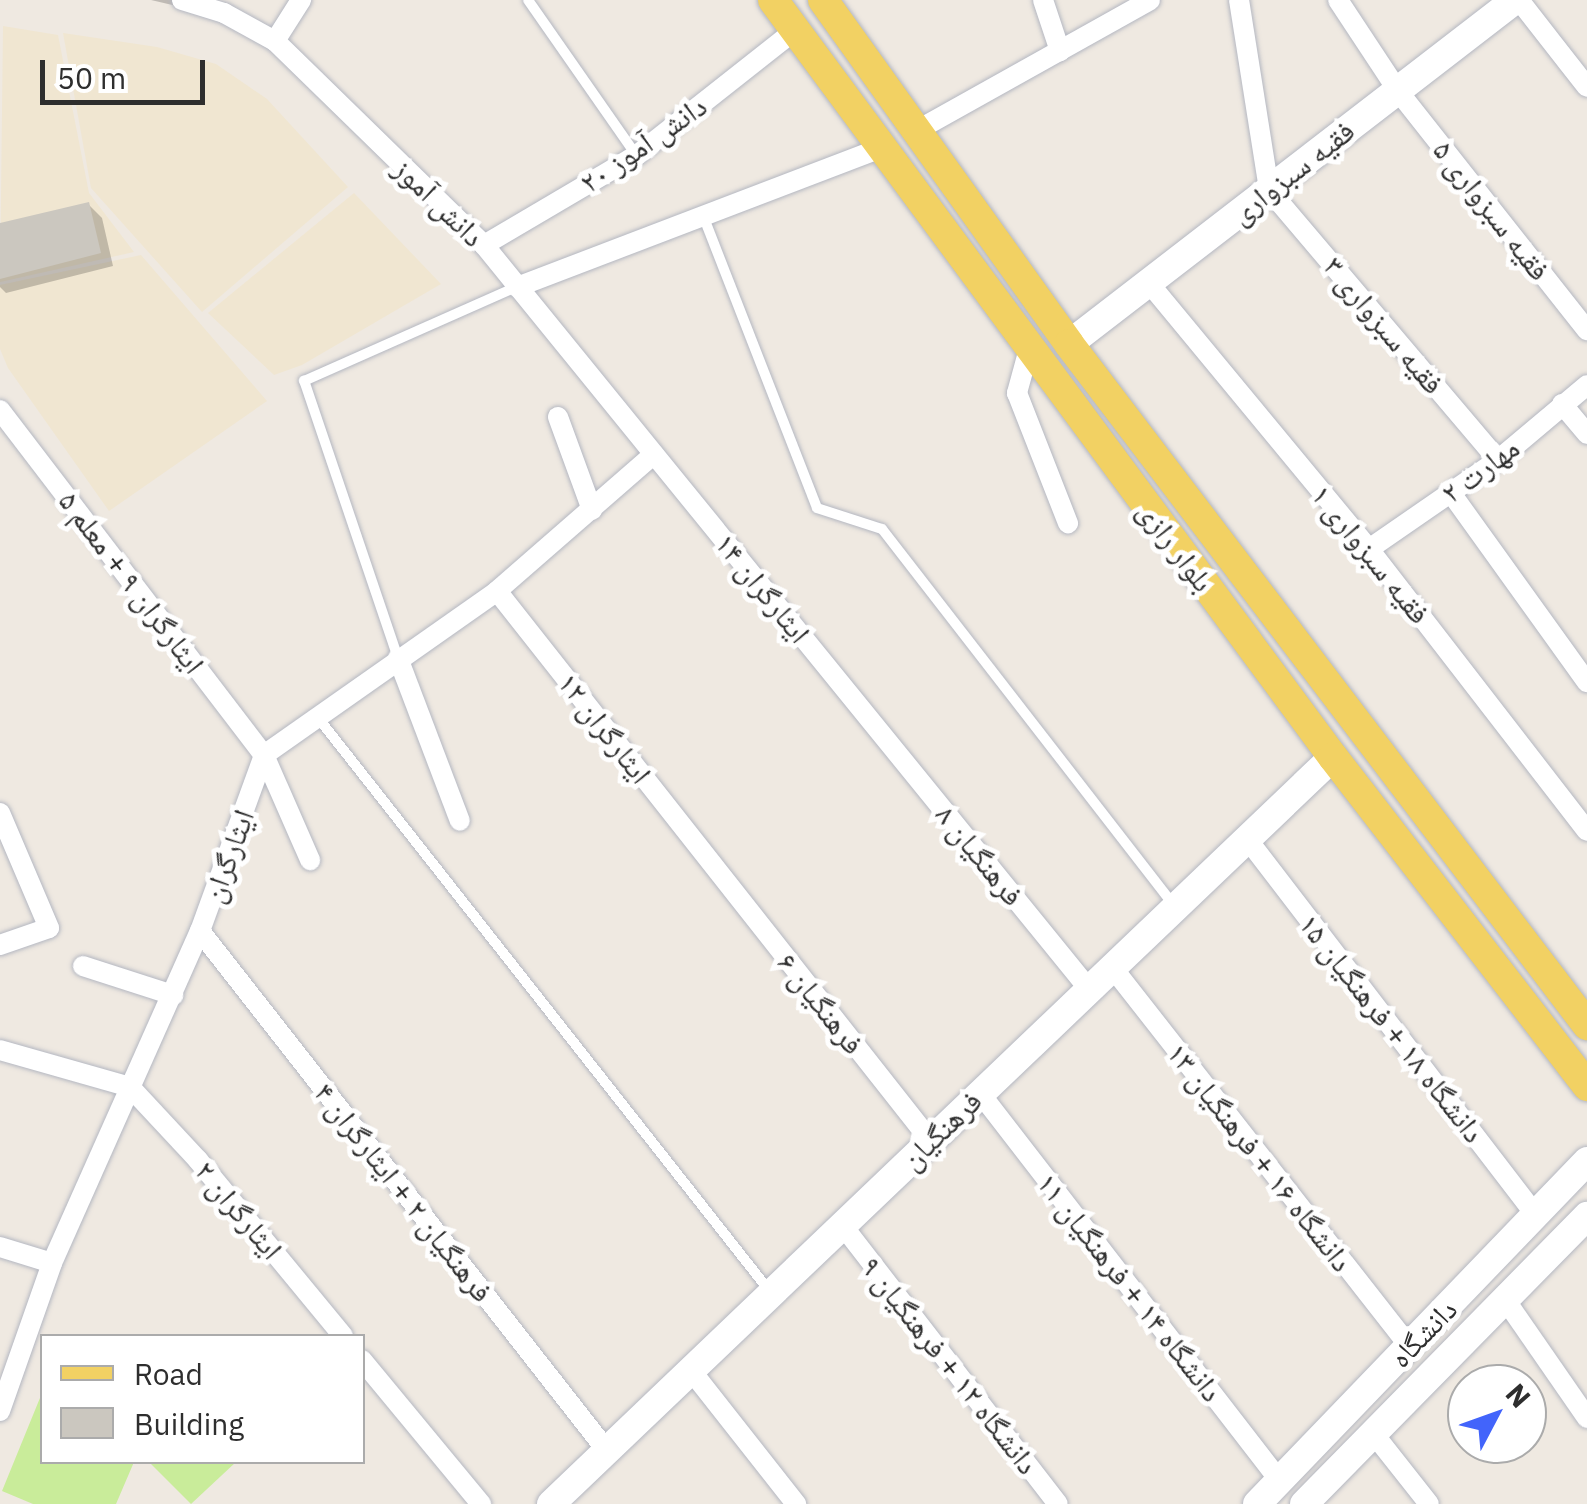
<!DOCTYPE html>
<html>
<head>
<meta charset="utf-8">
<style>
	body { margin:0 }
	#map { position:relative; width:1587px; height:1504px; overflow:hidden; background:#efe9e1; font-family:"IBM Plex Sans","Noto Naskh Arabic",sans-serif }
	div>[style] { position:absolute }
	.education>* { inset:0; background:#f0e6d1 }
	.pitch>* { inset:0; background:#c9ec9a }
	.shadow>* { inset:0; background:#0003 }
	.building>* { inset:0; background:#cbc7bf }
	.roads { filter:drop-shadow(0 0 2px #b4b7c1) drop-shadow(0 0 2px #b4b7c1) }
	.lane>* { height:10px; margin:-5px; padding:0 5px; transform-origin:5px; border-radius:5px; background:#fff }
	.street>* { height:20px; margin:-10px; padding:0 10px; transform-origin:10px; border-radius:10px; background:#fff }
	.secondary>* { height:28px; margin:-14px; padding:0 14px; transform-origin:14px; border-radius:14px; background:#fff }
	.primary>* { height:30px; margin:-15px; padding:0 15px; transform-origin:15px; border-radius:15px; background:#f2d163 }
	span { translate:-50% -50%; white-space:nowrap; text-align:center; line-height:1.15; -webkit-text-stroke:10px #fff; paint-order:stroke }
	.street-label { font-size:30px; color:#2e2e2e }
	.legend { position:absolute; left:40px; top:1334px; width:325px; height:130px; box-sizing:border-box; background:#fff; border:2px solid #ababab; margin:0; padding:12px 18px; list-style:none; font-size:30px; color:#2e2e2e }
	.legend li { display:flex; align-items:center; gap:20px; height:50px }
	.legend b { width:50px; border:2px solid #ababab }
	.north { position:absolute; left:1447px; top:1364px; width:100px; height:100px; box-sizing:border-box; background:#fff; border:2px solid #ababab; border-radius:50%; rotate:49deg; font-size:28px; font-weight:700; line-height:40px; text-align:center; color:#2e2e2e }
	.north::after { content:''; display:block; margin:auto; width:35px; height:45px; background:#4264fb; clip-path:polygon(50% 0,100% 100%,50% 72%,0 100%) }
	.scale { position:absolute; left:40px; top:60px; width:165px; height:45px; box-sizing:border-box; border:5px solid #2e2e2e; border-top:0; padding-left:12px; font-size:30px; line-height:35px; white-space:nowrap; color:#2e2e2e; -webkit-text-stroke:8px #fff; paint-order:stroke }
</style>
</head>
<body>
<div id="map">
	<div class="education">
		<div style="clip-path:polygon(3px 26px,58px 35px,89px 193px,134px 252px,0 282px)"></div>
		<div style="clip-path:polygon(63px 33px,157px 47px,216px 64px,267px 99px,348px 187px,202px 312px,91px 188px)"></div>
		<div style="clip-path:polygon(354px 193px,441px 284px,302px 365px,274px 375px,208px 313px)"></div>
		<div style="clip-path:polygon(141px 255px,267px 401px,109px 511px,8px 368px,0 349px,0 285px)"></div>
	</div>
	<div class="pitch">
		<div style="clip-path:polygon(42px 1393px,42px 1462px,134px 1462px,116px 1504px,33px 1504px,2px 1491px)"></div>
		<div style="clip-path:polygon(149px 1462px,236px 1462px,191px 1504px)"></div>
	</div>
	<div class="shadow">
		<div style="clip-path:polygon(151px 0,218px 0,198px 11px)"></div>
		<div style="clip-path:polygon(88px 204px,102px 218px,113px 266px,6px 293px,0 287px,0 226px)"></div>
	</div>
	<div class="building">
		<div style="clip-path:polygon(89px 202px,101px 253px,0 279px,0 223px)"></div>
	</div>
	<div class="roads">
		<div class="lane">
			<div style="left:528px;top:0;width:189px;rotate:55.1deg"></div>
			<div style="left:704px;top:218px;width:311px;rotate:68.7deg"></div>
			<div style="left:817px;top:508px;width:68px;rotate:17.9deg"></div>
			<div style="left:882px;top:529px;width:477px;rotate:52.2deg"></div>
			<div style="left:398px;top:658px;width:293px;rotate:-108.7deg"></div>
			<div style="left:304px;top:381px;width:232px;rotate:-23.9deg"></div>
			<div style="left:319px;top:719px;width:731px;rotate:51.78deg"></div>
		</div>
		<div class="street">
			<div style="left:182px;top:0;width:44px;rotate:17.2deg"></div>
			<div style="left:224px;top:13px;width:58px;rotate:28.8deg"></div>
			<div style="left:275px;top:41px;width:292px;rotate:44.3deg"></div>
			<div style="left:484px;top:245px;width:958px;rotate:50.89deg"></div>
			<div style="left:1043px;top:0;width:54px;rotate:71.6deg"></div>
			<div style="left:1239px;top:0;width:192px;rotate:81deg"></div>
			<div style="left:1269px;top:190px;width:354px;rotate:49.7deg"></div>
			<div style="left:1338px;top:0;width:109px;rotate:56.6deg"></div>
			<div style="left:1398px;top:91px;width:305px;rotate:51.7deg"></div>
			<div style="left:1519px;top:0;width:110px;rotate:52deg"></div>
			<div style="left:275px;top:41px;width:49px;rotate:-57.6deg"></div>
			<div style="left:916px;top:131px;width:268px;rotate:-29.2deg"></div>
			<div style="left:484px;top:245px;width:178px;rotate:-30.5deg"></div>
			<div style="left:637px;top:155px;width:200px;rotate:-38.3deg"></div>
			<div style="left:1149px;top:283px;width:345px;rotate:50.4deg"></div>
			<div style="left:1369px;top:549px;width:356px;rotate:52.3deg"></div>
			<div style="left:517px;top:287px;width:387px;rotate:-20.9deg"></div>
			<div style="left:1029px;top:349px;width:46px;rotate:105.3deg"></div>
			<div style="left:1017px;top:393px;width:140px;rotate:68.6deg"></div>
			<div style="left:1562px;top:404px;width:39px;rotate:50deg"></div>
			<div style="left:0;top:410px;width:434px;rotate:52.6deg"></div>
			<div style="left:264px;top:755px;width:115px;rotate:66.3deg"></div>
			<div style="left:558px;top:417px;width:99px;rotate:69.9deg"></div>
			<div style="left:1451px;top:493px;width:233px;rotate:54.3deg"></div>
			<div style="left:1369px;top:549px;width:157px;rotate:-34.6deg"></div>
			<div style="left:1498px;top:460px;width:116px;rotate:-40.1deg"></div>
			<div style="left:497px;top:591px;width:699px;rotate:51.74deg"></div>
			<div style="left:398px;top:658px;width:174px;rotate:69.2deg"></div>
			<div style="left:0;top:813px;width:125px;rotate:66.9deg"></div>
			<div style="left:49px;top:928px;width:52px;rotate:160.9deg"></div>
			<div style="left:1248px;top:840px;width:474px;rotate:52.5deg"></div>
			<div style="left:200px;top:931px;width:662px;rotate:51.94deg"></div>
			<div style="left:83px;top:966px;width:95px;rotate:17.9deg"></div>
			<div style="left:1112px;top:967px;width:482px;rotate:51.9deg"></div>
			<div style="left:0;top:1050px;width:135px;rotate:15.9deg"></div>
			<div style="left:130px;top:1087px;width:100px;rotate:47deg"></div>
			<div style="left:198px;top:1160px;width:228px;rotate:50.5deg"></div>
			<div style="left:980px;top:1093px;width:489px;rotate:52.3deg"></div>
			<div style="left:843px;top:1226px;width:351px;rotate:52.3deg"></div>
			<div style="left:0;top:1247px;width:54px;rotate:17.1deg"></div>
			<div style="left:1504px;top:1298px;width:146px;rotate:55.3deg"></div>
			<div style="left:362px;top:1360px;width:187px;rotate:50.4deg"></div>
			<div style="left:693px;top:1373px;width:167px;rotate:51.8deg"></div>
			<div style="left:0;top:1411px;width:157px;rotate:-70.6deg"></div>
			<div style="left:52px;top:1263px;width:363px;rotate:-66deg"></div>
			<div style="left:200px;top:931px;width:187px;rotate:-70deg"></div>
			<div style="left:264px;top:755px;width:285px;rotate:-35.1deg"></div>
			<div style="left:497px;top:591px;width:208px;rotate:-41.1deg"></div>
			<div style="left:1373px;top:1433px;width:90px;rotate:51.7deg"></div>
		</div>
		<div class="secondary">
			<div style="left:1069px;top:344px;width:563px;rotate:-37.64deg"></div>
			<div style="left:551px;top:1504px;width:1081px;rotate:-43.69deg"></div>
			<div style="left:1257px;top:1504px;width:476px;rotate:-46.1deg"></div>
			<div style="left:1304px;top:1504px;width:404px;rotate:-45.5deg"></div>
		</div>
		<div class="primary">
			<div style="left:773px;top:0;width:942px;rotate:53.51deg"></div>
			<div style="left:1333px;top:757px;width:416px;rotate:52.3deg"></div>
			<div style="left:823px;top:0;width:423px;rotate:54.4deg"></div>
			<div style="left:1069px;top:344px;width:856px;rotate:52.74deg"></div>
		</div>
	</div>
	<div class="street-label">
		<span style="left:643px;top:144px;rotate:-35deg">دانش آموز ۲۰</span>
		<span style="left:1292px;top:172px;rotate:-38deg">فقیه سبزواری</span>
		<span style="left:439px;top:202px;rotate:44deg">دانش آموز</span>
		<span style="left:1492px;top:210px;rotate:52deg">فقیه سبزواری ۵</span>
		<span style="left:1384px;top:325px;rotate:50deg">فقیه سبزواری ۳</span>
		<span style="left:1480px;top:470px;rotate:-37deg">مهارت ۲</span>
		<span style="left:1176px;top:546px;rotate:53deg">بلوار رازی</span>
		<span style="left:1371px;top:554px;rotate:51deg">فقیه سبزواری ۱</span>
		<span style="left:132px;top:582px;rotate:53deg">ایثارگران ۹ + معلم ۵</span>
		<span style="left:763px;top:588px;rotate:51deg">ایثارگران ۱۴</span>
		<span style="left:605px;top:728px;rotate:52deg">ایثارگران ۱۲</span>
		<span style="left:980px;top:855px;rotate:51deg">فرهنگیان ۸</span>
		<span style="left:228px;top:856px;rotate:-70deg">ایثارگران</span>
		<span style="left:821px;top:1003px;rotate:52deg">فرهنگیان ۶</span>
		<span style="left:1392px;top:1028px;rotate:52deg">دانشگاه ۱۸ + فرهنگیان ۱۵</span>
		<span style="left:941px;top:1130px;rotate:-44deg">فرهنگیان</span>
		<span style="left:1260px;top:1157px;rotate:52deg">دانشگاه ۱۶ + فرهنگیان ۱۳</span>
		<span style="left:404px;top:1192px;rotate:52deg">فرهنگیان ۲ + ایثارگران ۴</span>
		<span style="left:239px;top:1210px;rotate:50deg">ایثارگران ۲</span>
		<span style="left:1130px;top:1287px;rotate:52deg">دانشگاه ۱۴ + فرهنگیان ۱۱</span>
		<span style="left:1423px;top:1333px;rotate:-46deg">دانشگاه</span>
		<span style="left:950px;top:1365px;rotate:52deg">دانشگاه ۱۲ + فرهنگیان ۹</span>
	</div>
	<ul class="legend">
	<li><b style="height:12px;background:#f2d163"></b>Road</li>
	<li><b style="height:28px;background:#cbc7bf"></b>Building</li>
	</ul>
	<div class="north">N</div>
	<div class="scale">50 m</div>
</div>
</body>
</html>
